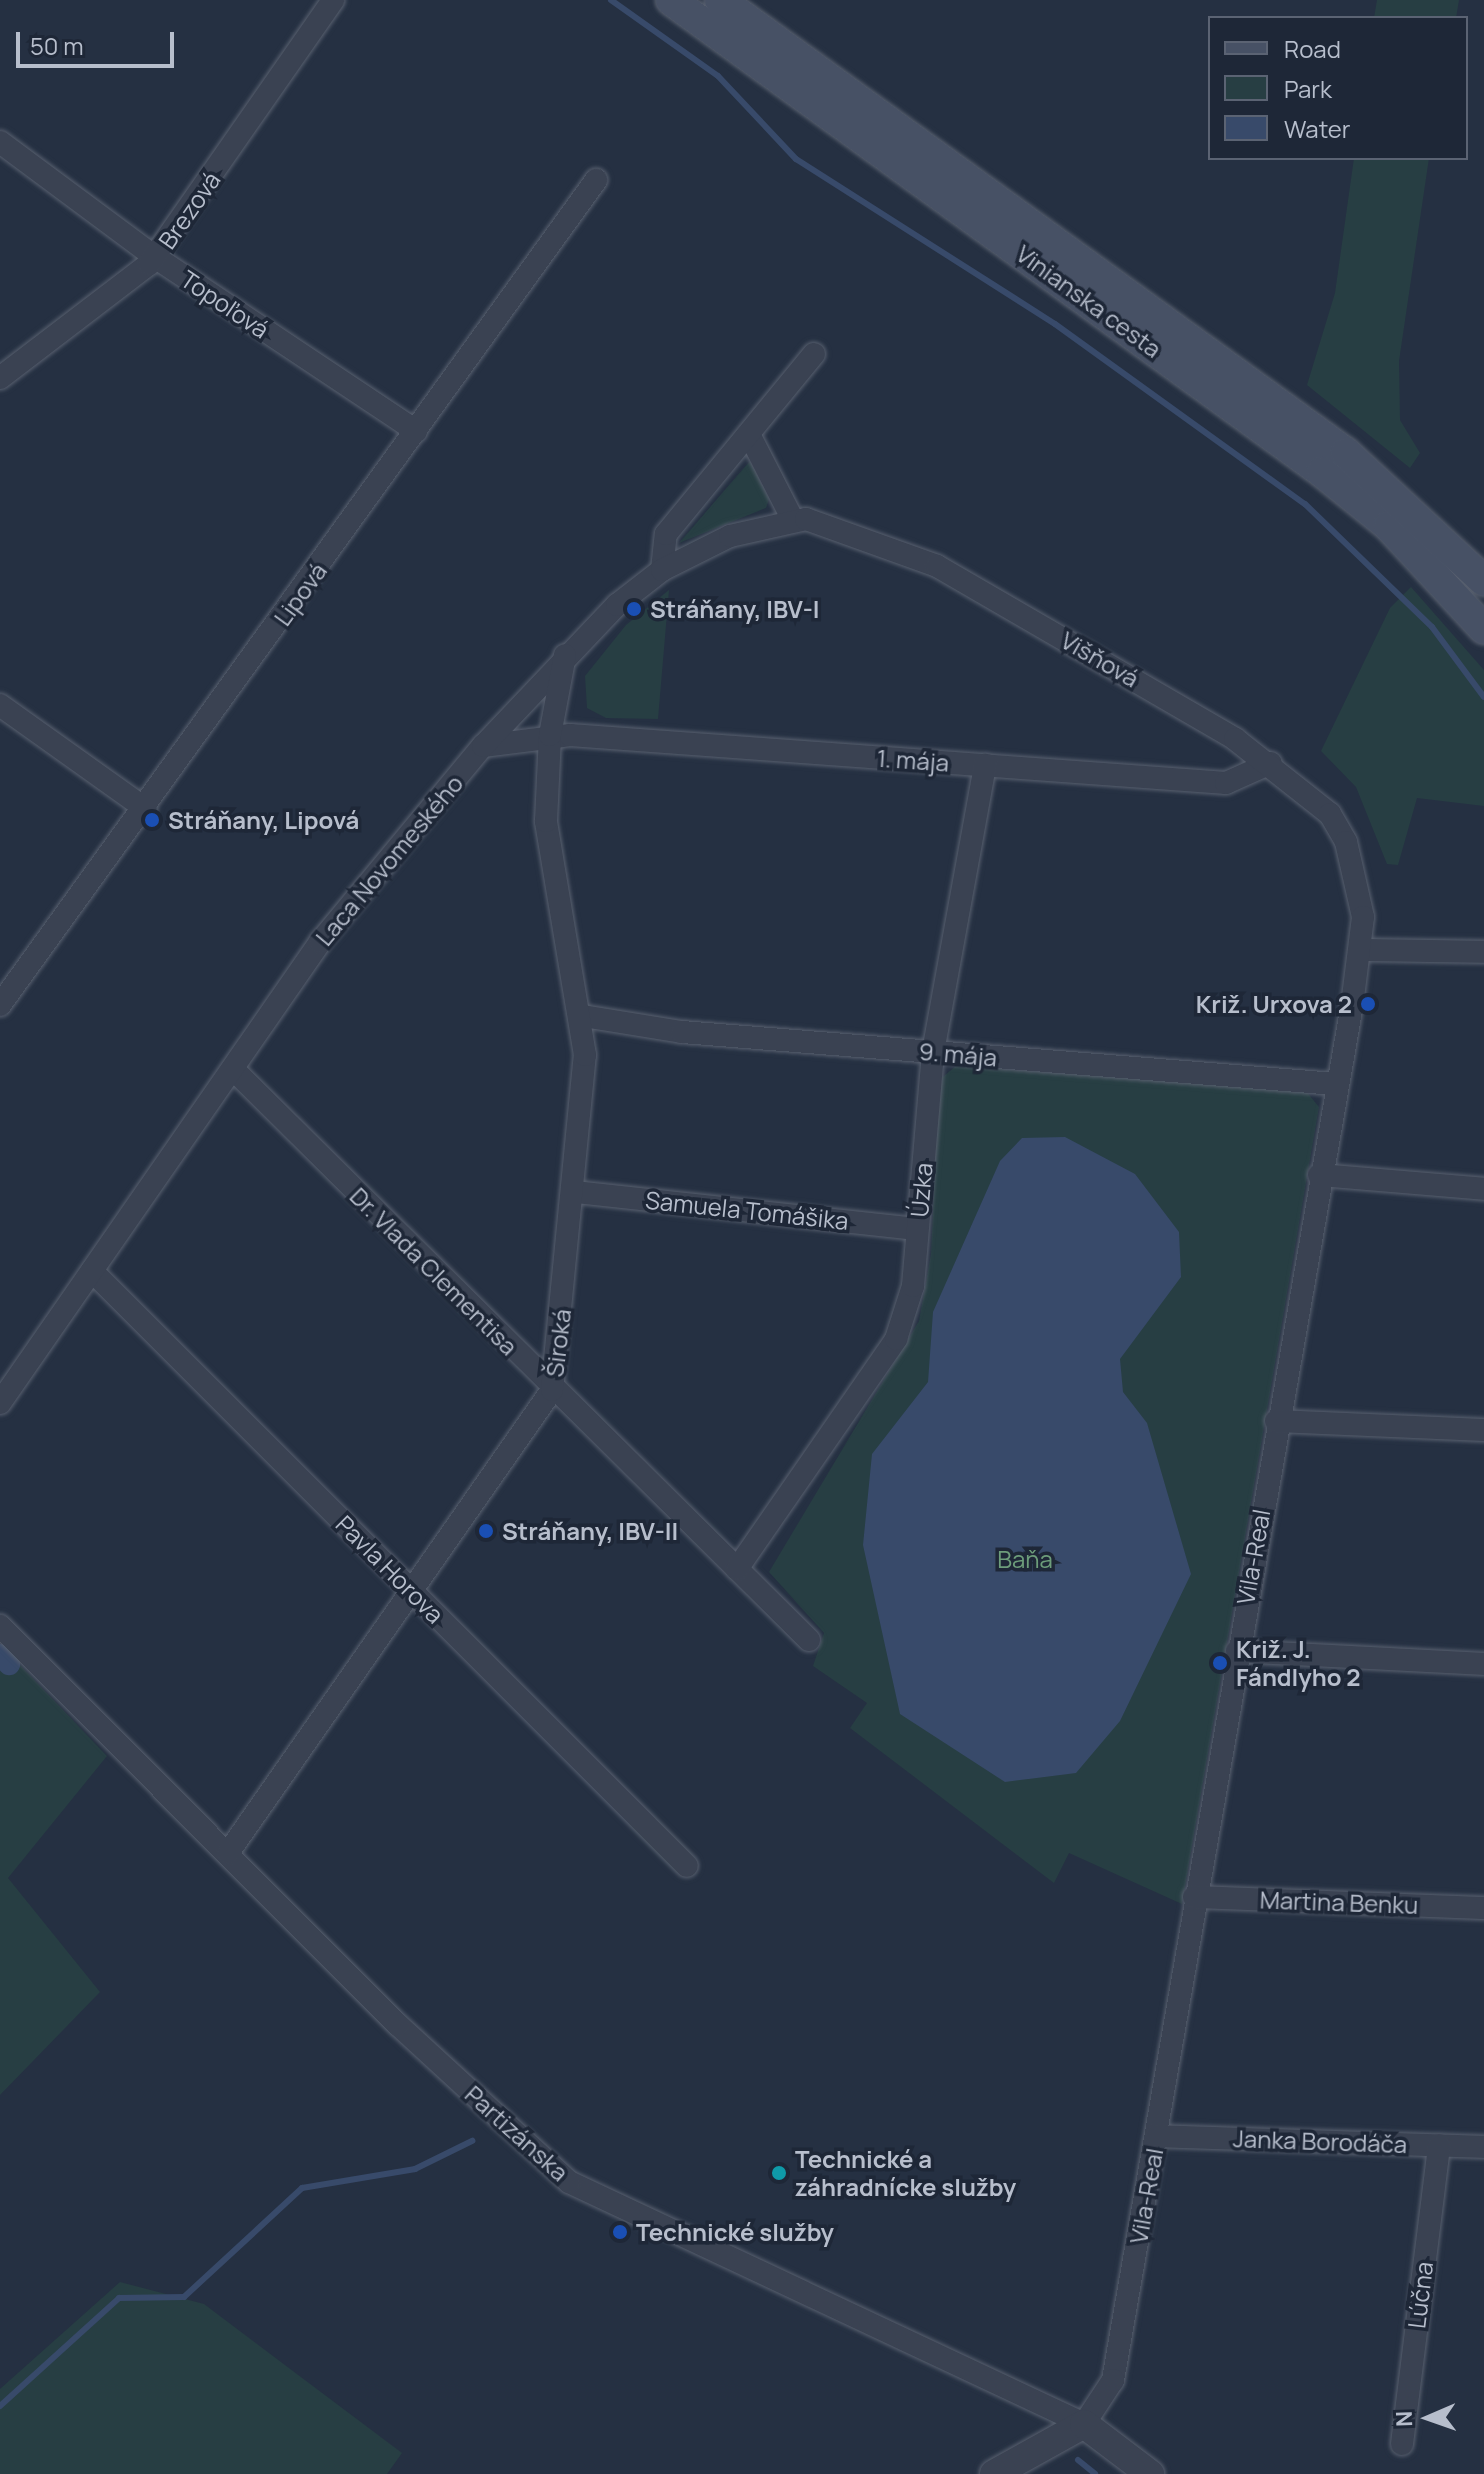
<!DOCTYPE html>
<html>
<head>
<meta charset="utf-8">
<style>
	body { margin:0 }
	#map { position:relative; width:1484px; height:2474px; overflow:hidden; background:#253042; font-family:Manrope,sans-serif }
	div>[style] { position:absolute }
	.green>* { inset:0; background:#273e43 }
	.water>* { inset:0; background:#384a6a }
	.stream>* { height:6px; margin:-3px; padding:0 3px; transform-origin:3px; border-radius:3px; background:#384a6a }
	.canal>* { height:22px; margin:-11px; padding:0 11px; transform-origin:11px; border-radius:11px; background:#384a6a }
	.roads { filter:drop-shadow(0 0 2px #58606f) drop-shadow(0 0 2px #58606f) }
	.minor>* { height:22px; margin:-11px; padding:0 11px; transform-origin:11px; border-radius:11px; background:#3a4252 }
	.tertiary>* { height:28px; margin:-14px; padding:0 14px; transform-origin:14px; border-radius:14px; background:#3a4252 }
	.secondary>* { height:30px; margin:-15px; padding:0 15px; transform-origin:15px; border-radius:15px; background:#475165 }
	.dots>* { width:22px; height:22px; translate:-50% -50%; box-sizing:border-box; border:4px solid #1e2737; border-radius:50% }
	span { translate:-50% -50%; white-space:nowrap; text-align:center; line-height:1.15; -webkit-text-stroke:7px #1e2737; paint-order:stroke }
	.street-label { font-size:24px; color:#b7becc }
	.poi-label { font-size:24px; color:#b7becc; font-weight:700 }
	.left { translate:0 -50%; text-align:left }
	.right { translate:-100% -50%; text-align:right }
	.park-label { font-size:24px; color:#6d9d7b }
	.legend { position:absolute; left:1208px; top:16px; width:260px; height:144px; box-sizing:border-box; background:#1e2737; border:2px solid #5b6373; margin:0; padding:10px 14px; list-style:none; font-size:24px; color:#b7becc }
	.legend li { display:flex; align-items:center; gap:16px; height:40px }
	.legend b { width:40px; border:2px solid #5b6373 }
	.north { position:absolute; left:1388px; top:2378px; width:80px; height:80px; -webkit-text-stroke:6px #1e2737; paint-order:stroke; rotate:268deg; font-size:22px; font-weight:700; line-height:32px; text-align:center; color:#b7becc }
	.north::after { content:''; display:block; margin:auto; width:28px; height:36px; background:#b7becc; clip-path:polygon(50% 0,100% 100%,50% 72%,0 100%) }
	.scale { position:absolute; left:16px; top:32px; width:158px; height:36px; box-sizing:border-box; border:4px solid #b7becc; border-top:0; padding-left:10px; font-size:24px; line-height:28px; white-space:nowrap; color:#b7becc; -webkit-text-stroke:6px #1e2737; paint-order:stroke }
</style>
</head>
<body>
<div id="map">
	<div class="green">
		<div style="clip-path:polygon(1377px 0,1459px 0,1456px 18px,1374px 18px)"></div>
		<div style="clip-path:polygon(1354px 158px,1429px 158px,1399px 361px,1400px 420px,1420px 453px,1410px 468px,1307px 385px,1335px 293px)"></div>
		<div style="clip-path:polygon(750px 461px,769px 499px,766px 508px,679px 543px)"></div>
		<div style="clip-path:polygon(1411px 587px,1484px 670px,1484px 806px,1417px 798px,1398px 865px,1387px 864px,1356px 787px,1321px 751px,1390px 608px)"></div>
		<div style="clip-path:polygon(669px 590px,658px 719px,606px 718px,587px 708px,585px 676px,626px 625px)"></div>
		<div style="clip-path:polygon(956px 1066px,1306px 1091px,1319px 1107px,1182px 1904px,1069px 1853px,1054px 1883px,850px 1728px,867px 1703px,813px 1666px,824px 1633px,769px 1572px,919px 1321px,931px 1254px,939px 1080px)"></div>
		<div style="clip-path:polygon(0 1644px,107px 1756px,8px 1878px,100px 1992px,0 2095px)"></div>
		<div style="clip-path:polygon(120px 2282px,204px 2304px,402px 2453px,387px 2474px,0 2474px,0 2389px)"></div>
	</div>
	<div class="water">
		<div style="clip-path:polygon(1065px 1137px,1135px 1174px,1179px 1232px,1181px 1277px,1120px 1359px,1123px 1392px,1147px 1423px,1191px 1574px,1120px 1721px,1076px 1773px,1005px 1782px,900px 1714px,863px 1545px,872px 1454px,928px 1382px,933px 1312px,1000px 1161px,1022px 1138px)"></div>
	</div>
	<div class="stream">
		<div style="left:611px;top:0;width:131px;rotate:35.4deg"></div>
		<div style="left:718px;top:76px;width:114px;rotate:46.8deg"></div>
		<div style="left:796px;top:159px;width:307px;rotate:32.5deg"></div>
		<div style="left:1055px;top:324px;width:308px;rotate:35.8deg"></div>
		<div style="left:1305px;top:504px;width:177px;rotate:44.1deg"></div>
		<div style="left:1432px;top:627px;width:87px;rotate:53.4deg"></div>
		<div style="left:0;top:2406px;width:161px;rotate:-42.2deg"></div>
		<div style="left:119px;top:2298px;width:65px;rotate:-0.9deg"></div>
		<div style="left:184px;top:2297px;width:161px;rotate:-42.7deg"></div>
		<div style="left:302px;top:2188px;width:115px;rotate:-9.5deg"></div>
		<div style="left:415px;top:2169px;width:64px;rotate:-26.2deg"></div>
		<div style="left:1078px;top:2460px;width:22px;rotate:39deg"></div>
	</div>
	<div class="canal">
		<div style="left:0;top:1655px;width:13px;rotate:45deg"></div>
	</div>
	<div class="roads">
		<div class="minor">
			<div style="left:0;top:142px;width:193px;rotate:36.6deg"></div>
			<div style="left:155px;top:257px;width:314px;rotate:33.7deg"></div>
			<div style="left:0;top:378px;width:188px;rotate:-37.4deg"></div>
			<div style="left:149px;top:264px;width:322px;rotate:-55.1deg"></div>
			<div style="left:751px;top:438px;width:90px;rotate:62.9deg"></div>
			<div style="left:662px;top:570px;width:36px;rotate:-84deg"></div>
			<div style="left:666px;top:534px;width:233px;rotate:-50.6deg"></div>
			<div style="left:0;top:705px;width:179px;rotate:35.5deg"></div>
			<div style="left:483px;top:746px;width:88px;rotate:-7.2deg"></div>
			<div style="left:570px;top:735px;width:658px;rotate:4.18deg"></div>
			<div style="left:1226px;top:783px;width:49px;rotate:-24deg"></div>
			<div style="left:1361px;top:950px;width:123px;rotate:0.9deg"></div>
			<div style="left:0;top:1005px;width:1018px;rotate:-54.15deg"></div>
			<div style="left:583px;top:1016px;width:100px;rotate:9.2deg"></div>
			<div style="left:682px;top:1032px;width:655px;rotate:4.55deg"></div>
			<div style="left:233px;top:1069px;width:811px;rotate:44.75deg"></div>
			<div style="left:1319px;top:1175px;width:166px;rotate:4.8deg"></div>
			<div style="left:576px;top:1192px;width:343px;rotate:6.2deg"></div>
			<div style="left:92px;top:1271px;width:841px;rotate:45deg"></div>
			<div style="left:0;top:1403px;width:561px;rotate:-55.23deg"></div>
			<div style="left:320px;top:942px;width:255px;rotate:-50.3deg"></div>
			<div style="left:483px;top:746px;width:195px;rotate:-46.5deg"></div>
			<div style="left:617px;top:605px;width:57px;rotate:-37.9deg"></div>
			<div style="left:662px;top:570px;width:76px;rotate:-26.6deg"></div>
			<div style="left:730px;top:536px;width:78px;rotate:-12.6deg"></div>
			<div style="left:806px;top:519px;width:139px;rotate:19.7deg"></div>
			<div style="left:937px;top:566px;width:345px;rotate:30.1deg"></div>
			<div style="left:1235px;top:739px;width:121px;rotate:38.3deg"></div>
			<div style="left:1330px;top:814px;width:32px;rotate:60deg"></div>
			<div style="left:1346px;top:842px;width:77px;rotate:77.2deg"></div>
			<div style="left:1363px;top:917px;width:89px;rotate:97.1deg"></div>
			<div style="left:1352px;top:1005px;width:1396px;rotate:99.86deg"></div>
			<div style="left:1113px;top:2380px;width:53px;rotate:123.4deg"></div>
			<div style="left:1084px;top:2424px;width:569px;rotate:-154.83deg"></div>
			<div style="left:569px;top:2182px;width:232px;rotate:-137.4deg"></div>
			<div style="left:398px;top:2025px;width:564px;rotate:-134.93deg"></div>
			<div style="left:1276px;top:1421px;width:208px;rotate:2.5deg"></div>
			<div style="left:737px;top:1569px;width:280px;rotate:-55.3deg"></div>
			<div style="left:896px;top:1339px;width:56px;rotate:-72.2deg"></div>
			<div style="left:913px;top:1286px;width:235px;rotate:-85.1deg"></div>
			<div style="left:933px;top:1052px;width:292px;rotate:-79.7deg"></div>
			<div style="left:1237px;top:1651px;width:247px;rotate:3deg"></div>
			<div style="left:228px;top:1853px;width:565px;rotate:-55.02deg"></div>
			<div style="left:552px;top:1390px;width:337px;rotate:-84.4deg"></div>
			<div style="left:585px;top:1055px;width:237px;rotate:-99.5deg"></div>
			<div style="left:546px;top:821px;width:86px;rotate:-87.3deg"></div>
			<div style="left:550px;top:735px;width:81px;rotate:-79.4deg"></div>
			<div style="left:1194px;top:1897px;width:290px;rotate:2.2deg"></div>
			<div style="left:1156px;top:2136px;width:328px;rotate:1.9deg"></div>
			<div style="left:1402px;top:2444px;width:301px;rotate:-82.9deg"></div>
		</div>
		<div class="tertiary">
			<div style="left:994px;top:2474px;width:103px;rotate:-29.1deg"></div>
			<div style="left:1084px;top:2424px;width:83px;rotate:37.1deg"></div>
		</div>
		<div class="secondary">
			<div style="left:671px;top:0;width:804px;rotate:35.94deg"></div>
			<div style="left:1322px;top:472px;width:86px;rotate:38.9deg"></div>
			<div style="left:1389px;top:526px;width:140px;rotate:47.3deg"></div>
			<div style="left:720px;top:0;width:773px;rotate:35.89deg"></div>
			<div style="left:1346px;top:453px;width:188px;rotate:42.8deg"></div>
		</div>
	</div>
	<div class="dots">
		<div style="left:634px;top:609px;background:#1a4fb4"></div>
		<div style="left:152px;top:820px;background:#1a4fb4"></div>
		<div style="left:1368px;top:1004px;background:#1a4fb4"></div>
		<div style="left:486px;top:1531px;background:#1a4fb4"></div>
		<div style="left:1220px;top:1663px;background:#1a4fb4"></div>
		<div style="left:779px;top:2173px;background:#0f9aa8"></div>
		<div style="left:620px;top:2232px;background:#1a4fb4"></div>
	</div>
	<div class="street-label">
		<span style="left:189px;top:210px;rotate:-55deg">Brezová</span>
		<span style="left:1089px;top:301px;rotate:36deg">Vinianska cesta</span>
		<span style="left:225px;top:304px;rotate:34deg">Topoľová</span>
		<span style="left:300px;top:594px;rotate:-54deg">Lipová</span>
		<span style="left:1100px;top:659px;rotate:30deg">Višňová</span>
		<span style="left:913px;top:760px;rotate:4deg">1. mája</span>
		<span style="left:389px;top:860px;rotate:-50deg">Laca Novomeského</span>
		<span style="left:958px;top:1054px;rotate:5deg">9. mája</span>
		<span style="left:921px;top:1190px;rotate:-85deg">Úzka</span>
		<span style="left:747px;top:1210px;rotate:6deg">Samuela Tomášika</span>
		<span style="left:434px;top:1271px;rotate:45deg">Dr. Vlada Clementisa</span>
		<span style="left:558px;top:1343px;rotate:-83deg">Široká</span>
		<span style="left:1253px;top:1557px;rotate:-80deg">Vila-Real</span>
		<span style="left:390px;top:1569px;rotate:45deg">Pavla Horova</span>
		<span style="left:1339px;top:1902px;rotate:2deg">Martina Benku</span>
		<span style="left:517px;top:2133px;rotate:42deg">Partizánska</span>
		<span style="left:1320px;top:2141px;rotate:2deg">Janka Borodáča</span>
		<span style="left:1146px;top:2196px;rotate:-80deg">Vila-Real</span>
		<span style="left:1420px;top:2295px;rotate:-83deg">Lúčna</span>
	</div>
	<div class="poi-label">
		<span class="left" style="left:650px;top:609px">Stráňany, IBV-I</span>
		<span class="left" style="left:168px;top:820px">Stráňany, Lipová</span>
		<span class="right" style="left:1352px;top:1004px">Križ. Urxova 2</span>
		<span class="left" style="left:502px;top:1531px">Stráňany, IBV-II</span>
		<span class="left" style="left:1236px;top:1663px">Križ. J.<br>Fándlyho 2</span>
		<span class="left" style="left:795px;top:2173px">Technické a<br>záhradnícke služby</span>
		<span class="left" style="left:636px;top:2232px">Technické služby</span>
	</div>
	<div class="park-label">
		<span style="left:1025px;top:1559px">Baňa</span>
	</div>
	<ul class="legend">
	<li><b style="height:10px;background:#475165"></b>Road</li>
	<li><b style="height:22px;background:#273e43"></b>Park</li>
	<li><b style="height:22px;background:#384a6a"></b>Water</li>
	</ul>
	<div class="north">N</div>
	<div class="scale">50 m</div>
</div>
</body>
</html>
